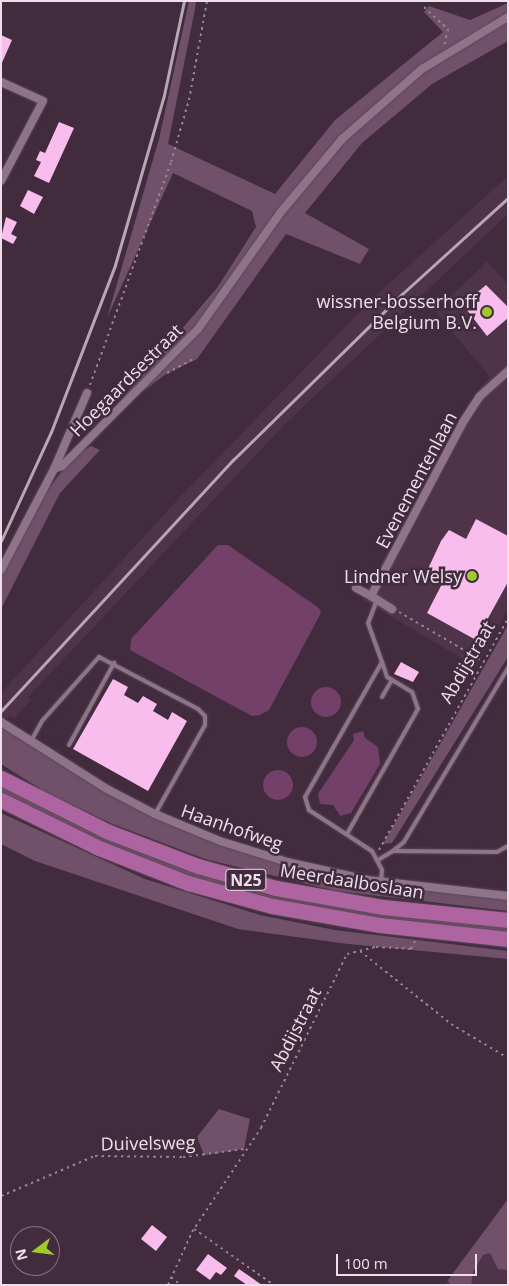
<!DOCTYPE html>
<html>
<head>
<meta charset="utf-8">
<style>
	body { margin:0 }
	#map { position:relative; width:509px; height:1286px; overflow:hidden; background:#412b3d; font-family:"Open Sans",sans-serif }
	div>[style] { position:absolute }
	.built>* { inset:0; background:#4f3349 }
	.green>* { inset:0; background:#71506a }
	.water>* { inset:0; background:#724069 }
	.round { border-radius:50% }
	.building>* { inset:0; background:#f8bdec }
	.path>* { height:2px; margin-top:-1px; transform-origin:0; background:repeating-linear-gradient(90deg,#968492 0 2.5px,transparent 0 6.5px) }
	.roads { filter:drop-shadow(0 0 1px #5b4857) drop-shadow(0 0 1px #5b4857) }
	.lane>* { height:4px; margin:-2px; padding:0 2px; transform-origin:2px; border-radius:2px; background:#8f7489 }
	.street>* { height:8px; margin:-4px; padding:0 4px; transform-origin:4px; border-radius:4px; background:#8f7489 }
	.highway>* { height:15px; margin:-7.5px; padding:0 7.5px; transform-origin:7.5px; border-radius:7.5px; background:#ae64a1 }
	.rail>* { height:3px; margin:-1.5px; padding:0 1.5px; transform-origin:1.5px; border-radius:1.5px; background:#b7a6b3 }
	.dots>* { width:14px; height:14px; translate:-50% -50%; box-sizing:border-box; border:2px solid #412b3d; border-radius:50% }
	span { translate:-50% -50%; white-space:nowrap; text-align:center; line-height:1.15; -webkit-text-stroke:5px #412b3d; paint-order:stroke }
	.shield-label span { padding:1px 4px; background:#412b3d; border:1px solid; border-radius:4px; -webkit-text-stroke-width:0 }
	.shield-label { font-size:16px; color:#eedfea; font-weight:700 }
	.poi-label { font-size:18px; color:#eedfea }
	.right { translate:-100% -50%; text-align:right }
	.street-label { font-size:18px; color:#eedfea }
	.frame { position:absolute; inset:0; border:2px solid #eedfea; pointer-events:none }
	.north { position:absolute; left:10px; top:1226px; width:50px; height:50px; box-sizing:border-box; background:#412b3d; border:1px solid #867382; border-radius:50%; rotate:255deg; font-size:14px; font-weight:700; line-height:20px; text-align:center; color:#eedfea }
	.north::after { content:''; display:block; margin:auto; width:18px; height:22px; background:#a0c92b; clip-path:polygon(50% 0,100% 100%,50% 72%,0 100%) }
	.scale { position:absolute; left:336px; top:1254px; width:141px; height:22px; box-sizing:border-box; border:2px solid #eedfea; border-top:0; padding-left:6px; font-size:15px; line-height:18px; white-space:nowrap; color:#eedfea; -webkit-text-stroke:4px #412b3d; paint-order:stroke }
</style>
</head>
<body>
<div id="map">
	<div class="built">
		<div style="clip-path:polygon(508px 176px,508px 214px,285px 424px,28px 697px,31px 700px,14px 719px,11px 716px,1px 721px,1px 693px,179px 498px,374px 297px)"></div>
		<div style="clip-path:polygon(487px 262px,508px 284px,508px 609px,476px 667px,362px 599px,466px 408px,490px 377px,435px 311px)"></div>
		<div style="clip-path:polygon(508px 1199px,508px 1285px,445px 1285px,448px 1280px)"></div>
	</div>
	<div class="green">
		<div style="clip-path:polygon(189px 1px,196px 1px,195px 9px,168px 144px,275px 194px,335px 120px,443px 32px,424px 12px,429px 6px,470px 20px,508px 3px,508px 41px,432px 84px,362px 143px,305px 213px,369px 249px,360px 264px,286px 234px,197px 359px,166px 374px,102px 422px,217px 288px,256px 227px,252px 211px,173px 173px,107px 318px,159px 139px)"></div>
		<div style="clip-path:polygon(91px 446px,100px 450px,60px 493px,1px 609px,1px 576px,39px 501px,72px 458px)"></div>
		<div style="clip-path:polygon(508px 625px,508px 657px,392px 843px,383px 844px)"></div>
		<div style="clip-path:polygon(1px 726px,99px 789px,183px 829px,382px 885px,508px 899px,508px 911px,336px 891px,205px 859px,110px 823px,45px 792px,1px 764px)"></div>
		<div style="clip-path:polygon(1px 785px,188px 869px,508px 927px,508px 935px,375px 920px,217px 887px,110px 849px,1px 795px)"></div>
		<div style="clip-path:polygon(1px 813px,145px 879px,260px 915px,335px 930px,508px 951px,508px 959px,348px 944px,238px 929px,35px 861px,1px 844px)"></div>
		<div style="clip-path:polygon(219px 1109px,250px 1119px,244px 1149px,204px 1155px,197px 1137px)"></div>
		<div style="clip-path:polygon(508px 1199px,508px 1270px,498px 1269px,490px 1253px,483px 1255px,473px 1272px,471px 1285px,450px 1285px,448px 1280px)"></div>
	</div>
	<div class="water">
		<div style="clip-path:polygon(218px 545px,228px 545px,319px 608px,321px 613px,269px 710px,260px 715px,252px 716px,130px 650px,131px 639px)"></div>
		<div class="round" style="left:311px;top:687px;width:30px;height:30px"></div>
		<div class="round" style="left:287px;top:727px;width:30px;height:30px"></div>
		<div style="clip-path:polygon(363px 731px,365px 738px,378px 747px,380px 764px,351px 813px,340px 816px,333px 805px,320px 804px,318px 794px,354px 740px,353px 734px)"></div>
		<div class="round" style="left:263px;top:770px;width:30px;height:30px"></div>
	</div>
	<div class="building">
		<div style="clip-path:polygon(1px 35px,12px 40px,1px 65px)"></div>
		<div style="clip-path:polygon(59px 122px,74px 128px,49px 183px,34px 176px,41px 162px,36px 160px,40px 151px,45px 153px)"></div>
		<div style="clip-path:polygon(28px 190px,43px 197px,34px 214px,20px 206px)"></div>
		<div style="clip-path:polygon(6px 217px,17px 222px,11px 234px,17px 237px,13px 244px,1px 238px)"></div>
		<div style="clip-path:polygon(486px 285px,508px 307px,508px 318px,487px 336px,460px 301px,470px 292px,473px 296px)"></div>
		<div style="clip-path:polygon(476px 519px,508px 536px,508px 582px,476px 640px,427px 613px,444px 580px,427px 571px,441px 541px,449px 530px,466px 539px)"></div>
		<div style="clip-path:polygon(401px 662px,419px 672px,413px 682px,394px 674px)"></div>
		<div style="clip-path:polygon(113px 679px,128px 687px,124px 695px,138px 703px,143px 696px,157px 704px,153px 711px,168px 720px,172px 712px,187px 721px,148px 791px,73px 749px)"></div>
		<div style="clip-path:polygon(152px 1225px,167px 1237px,156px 1251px,141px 1239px)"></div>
		<div style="clip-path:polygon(208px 1254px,227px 1268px,221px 1275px,216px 1272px,210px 1280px,196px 1270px)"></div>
		<div style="clip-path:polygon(239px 1269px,262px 1285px,247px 1285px,234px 1276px)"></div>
	</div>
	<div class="path">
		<div style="left:424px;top:7px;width:33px;rotate:43deg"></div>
		<div style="left:448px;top:29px;width:18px;rotate:103deg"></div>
		<div style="left:167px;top:373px;width:30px;rotate:-28deg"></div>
		<div style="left:90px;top:385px;width:237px;rotate:-70deg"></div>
		<div style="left:171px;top:162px;width:65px;rotate:-73.8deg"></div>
		<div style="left:189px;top:100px;width:101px;rotate:-79.7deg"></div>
		<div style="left:399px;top:612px;width:97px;rotate:30.3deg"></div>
		<div style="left:379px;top:850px;width:265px;rotate:-60.9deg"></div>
		<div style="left:360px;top:951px;width:117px;rotate:38.7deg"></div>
		<div style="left:451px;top:1024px;width:66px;rotate:30.8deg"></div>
		<div style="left:1px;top:1196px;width:102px;rotate:-23.1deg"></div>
		<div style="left:95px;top:1156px;width:88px;rotate:0.7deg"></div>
		<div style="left:183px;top:1157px;width:62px;rotate:-7.5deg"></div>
		<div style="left:194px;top:1229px;width:98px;rotate:35deg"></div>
		<div style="left:171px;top:1277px;width:13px;rotate:39deg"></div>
		<div style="left:168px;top:1285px;width:58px;rotate:-65.6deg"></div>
		<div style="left:192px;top:1232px;width:125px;rotate:-56.4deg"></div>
		<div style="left:261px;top:1128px;width:194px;rotate:-63.7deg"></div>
		<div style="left:347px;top:954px;width:30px;rotate:-14deg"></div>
		<div style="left:376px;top:947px;width:35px;rotate:3deg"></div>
		<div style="left:411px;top:949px;width:9px;rotate:-63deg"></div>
	</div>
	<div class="roads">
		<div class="lane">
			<div style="left:377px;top:600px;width:25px;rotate:111deg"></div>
			<div style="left:368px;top:623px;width:41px;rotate:70.3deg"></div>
			<div style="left:382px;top:662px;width:155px;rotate:119.7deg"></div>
			<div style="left:305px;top:797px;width:14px;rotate:73deg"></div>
			<div style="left:309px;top:810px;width:75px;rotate:33.1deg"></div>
			<div style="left:372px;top:851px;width:21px;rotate:62deg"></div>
			<div style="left:382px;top:870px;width:12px;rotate:95deg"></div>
			<div style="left:508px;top:668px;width:203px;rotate:120.9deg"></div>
			<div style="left:404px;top:842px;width:14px;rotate:141deg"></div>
			<div style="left:393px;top:851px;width:104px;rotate:0.6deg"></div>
			<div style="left:497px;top:852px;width:13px;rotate:-29deg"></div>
			<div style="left:382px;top:697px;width:20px;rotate:-60deg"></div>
			<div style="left:31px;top:741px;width:23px;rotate:-61deg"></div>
			<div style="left:42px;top:721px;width:86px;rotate:-48.3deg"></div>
			<div style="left:99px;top:657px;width:112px;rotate:27.7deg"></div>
			<div style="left:198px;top:709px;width:10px;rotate:45deg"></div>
			<div style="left:205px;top:716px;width:9px;rotate:90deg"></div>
			<div style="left:205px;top:725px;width:102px;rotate:119.3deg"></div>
			<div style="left:69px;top:745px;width:94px;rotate:-61.2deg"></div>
			<div style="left:347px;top:834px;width:144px;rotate:-60.4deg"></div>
			<div style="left:418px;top:709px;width:18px;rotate:-109deg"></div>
			<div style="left:412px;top:692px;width:29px;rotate:-149deg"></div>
			<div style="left:387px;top:677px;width:16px;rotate:-108deg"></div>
			<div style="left:378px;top:860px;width:17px;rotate:-31deg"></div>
		</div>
		<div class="street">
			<div style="left:1px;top:82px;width:46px;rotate:24.3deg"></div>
			<div style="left:43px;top:101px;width:90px;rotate:117.7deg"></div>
			<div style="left:54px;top:469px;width:9px;rotate:-21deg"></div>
			<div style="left:62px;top:466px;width:193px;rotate:-45.2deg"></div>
			<div style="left:198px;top:329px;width:142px;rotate:-54.7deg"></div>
			<div style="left:280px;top:213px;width:97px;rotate:-50deg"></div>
			<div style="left:342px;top:139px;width:106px;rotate:-41.2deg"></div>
			<div style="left:422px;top:69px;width:100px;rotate:-31.2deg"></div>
			<div style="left:1px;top:570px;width:114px;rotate:-62.3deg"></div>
			<div style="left:54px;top:469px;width:83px;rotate:-66.5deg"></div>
			<div style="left:356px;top:588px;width:17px;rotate:28deg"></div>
			<div style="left:371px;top:596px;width:197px;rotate:-62.1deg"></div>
			<div style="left:463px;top:422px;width:30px;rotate:-57deg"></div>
			<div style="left:479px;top:397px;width:39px;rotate:-42deg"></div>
			<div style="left:371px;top:596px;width:25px;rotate:32deg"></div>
			<div style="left:1px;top:722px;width:125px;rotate:32.3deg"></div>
			<div style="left:107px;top:789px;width:54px;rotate:27.5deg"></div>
			<div style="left:155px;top:814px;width:70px;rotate:22.6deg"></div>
			<div style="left:220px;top:841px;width:70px;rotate:17.4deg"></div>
			<div style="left:287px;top:862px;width:83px;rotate:12.5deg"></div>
			<div style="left:368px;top:880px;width:141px;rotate:6.5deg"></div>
		</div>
		<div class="highway">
			<div style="left:1px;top:778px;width:121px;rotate:26.6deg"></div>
			<div style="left:109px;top:832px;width:95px;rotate:20.9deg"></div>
			<div style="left:198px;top:866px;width:81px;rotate:15.8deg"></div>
			<div style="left:276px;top:888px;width:109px;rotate:10.1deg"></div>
			<div style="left:383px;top:907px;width:126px;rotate:5.9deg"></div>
			<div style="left:1px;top:800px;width:109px;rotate:26.1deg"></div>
			<div style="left:99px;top:848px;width:96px;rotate:21.5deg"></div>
			<div style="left:188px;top:883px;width:87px;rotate:15.3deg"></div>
			<div style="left:272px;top:906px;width:110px;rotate:10deg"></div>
			<div style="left:380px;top:925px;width:129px;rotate:6.2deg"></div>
		</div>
	</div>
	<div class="rail">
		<div style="left:1px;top:541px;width:120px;rotate:-65.4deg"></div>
		<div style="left:51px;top:432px;width:179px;rotate:-69deg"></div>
		<div style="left:115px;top:265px;width:177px;rotate:-73.9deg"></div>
		<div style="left:164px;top:95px;width:96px;rotate:-78deg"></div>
		<div style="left:1px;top:711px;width:342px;rotate:-47.3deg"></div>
		<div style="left:233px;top:460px;width:237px;rotate:-44.5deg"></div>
		<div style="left:402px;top:294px;width:143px;rotate:-42.2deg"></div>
	</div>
	<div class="dots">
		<div style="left:487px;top:312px;background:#a0c92b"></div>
		<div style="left:472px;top:576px;background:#a0c92b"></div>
	</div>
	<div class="shield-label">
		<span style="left:246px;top:880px">N25</span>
	</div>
	<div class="poi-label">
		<span class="right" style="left:477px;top:312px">wissner-bosserhoff<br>Belgium B.V.</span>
		<span class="right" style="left:462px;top:576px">Lindner Welsy</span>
	</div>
	<div class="street-label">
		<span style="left:126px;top:380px;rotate:-45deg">Hoegaardsestraat</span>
		<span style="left:416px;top:480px;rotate:-62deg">Evenementenlaan</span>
		<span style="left:467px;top:662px;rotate:-60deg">Abdijstraat</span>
		<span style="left:232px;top:827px;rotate:19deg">Haanhofweg</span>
		<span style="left:352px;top:881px;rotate:9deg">Meerdaalboslaan</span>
		<span style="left:295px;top:1029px;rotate:-63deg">Abdijstraat</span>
		<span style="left:148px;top:1143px;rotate:-1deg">Duivelsweg</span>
	</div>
	<div class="frame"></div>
	<div class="north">N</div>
	<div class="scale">100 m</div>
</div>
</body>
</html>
